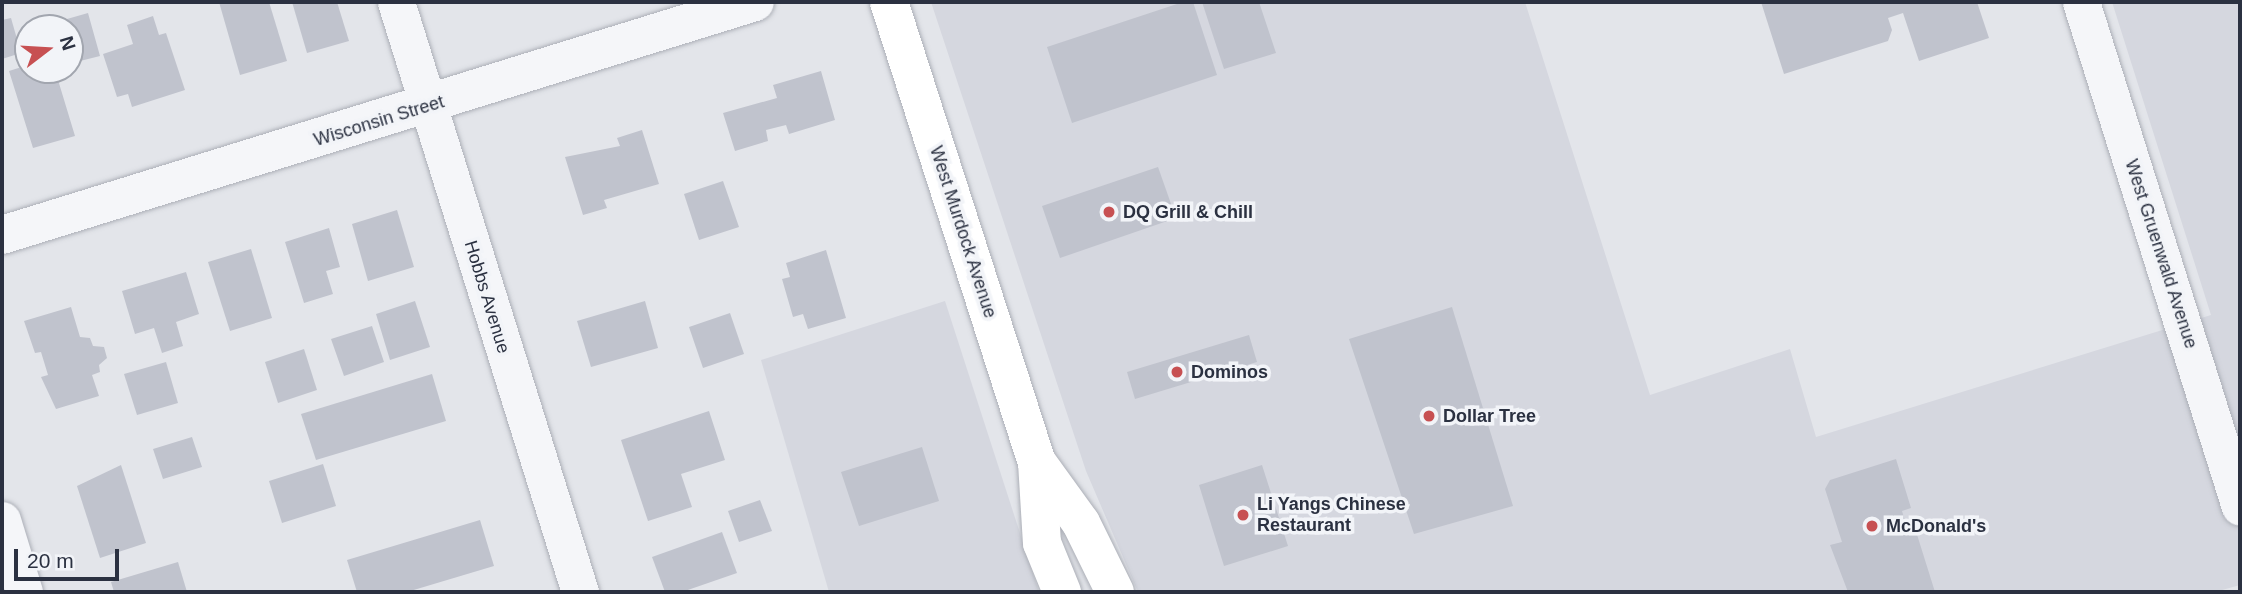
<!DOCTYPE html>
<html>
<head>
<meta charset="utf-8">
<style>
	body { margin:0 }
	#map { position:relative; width:2242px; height:594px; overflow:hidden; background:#e3e5ea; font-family:Helvetica,sans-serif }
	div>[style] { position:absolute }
	.built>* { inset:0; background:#d5d7df }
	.building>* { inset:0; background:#c0c3cd }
	.roads { filter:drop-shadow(0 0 2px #acafb7) drop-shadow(0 0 2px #acafb7) }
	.minor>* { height:37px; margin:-18.5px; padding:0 18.5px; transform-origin:18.5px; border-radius:18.5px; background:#f5f6f9 }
	.tertiary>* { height:38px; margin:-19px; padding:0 19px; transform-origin:19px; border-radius:19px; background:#f5f6f9 }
	.primary>* { height:38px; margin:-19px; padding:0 19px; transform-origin:19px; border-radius:19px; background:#fff }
	.dots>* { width:19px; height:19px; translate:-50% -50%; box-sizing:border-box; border:4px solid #f2f4f8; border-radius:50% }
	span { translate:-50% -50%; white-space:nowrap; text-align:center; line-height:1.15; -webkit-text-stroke:7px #f2f4f8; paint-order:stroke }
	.street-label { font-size:18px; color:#2b3141 }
	.poi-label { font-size:18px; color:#2b3141; font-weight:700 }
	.left { translate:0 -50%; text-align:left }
	.frame { position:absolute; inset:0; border:4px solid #2b3141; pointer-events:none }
	.north { position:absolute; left:14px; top:14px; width:70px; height:70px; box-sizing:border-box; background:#f2f4f8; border:2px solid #a2a6af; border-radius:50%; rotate:73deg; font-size:19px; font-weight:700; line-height:28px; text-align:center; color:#2b3141 }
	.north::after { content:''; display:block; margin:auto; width:24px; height:32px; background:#c75052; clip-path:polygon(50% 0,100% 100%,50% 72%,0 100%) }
	.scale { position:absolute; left:14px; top:549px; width:105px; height:32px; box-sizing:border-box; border:4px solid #2b3141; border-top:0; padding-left:9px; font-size:21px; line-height:24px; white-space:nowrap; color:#2b3141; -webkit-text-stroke:5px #f2f4f8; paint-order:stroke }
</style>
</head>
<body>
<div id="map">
	<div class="built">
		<div style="clip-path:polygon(931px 2px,1525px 2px,1650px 395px,1790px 349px,1816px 437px,2211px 315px,2112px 2px,2240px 2px,2240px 585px,2215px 592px,1138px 592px,1086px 471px)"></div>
		<div style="clip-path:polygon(945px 301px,1039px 592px,829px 592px,761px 360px)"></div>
	</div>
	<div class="building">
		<div style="clip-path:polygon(219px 2px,269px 2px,287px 61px,240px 75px)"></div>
		<div style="clip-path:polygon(292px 2px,337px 2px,349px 41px,307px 53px)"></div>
		<div style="clip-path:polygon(1183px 2px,1193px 2px,1217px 75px,1072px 123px,1047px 47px)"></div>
		<div style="clip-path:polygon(1202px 2px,1259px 2px,1276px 53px,1224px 69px)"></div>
		<div style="clip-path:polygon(1761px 2px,1977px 2px,1989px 38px,1919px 61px,1903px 13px,1888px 18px,1892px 30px,1888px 41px,1784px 74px)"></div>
		<div style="clip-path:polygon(88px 13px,100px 56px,72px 63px,70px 28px,62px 28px,60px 21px)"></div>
		<div style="clip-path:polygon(153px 16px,159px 35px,166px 33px,185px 90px,132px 107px,128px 94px,117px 97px,103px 54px,133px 44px,127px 25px)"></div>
		<div style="clip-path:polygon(11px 18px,21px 53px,2px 59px,2px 20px)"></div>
		<div style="clip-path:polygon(28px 65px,28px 70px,55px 70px,75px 136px,33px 148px,9px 71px)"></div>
		<div style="clip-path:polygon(821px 71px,835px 120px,789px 134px,786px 125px,766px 130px,768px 141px,735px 151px,723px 113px,777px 98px,773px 85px)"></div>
		<div style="clip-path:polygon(642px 130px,659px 184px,604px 200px,607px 208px,583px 215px,565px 157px,620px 146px,617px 138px)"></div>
		<div style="clip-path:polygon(1158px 167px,1176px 218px,1060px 258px,1042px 206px)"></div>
		<div style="clip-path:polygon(723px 181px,739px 227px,699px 240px,684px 194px)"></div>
		<div style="clip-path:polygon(397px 210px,414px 267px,368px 281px,352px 224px)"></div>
		<div style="clip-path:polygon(329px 228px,340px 267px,326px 271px,333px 294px,304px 303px,285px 242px)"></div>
		<div style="clip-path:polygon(251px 249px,272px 318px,230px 331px,208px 262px)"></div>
		<div style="clip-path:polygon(826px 250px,846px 318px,808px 329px,803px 314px,793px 317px,782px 279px,790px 277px,786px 263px)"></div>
		<div style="clip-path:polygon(186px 272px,199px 314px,176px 322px,183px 346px,162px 353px,154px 328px,135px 334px,122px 291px)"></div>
		<div style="clip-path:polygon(415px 301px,430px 347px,390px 360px,376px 314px)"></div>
		<div style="clip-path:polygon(645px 301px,658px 348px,591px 367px,577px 321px)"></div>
		<div style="clip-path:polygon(71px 307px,80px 337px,90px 338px,93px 346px,104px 347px,107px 358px,99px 365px,100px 372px,92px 375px,99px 396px,56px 409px,41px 377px,48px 375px,41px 352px,35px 353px,24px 321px)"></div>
		<div style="clip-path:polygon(1452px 307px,1513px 506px,1414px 534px,1349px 339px)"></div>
		<div style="clip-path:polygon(730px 313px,744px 354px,703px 368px,689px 327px)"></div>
		<div style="clip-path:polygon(372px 326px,384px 362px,344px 376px,331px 339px)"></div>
		<div style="clip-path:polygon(1249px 335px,1257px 362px,1135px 399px,1127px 372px)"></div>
		<div style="clip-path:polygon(304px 349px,317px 390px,278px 403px,265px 362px)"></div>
		<div style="clip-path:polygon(166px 362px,178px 403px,137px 415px,124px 374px)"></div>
		<div style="clip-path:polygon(432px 374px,446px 421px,316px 460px,301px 414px)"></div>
		<div style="clip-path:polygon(709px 411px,725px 460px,681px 474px,692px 507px,648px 521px,621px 440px)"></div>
		<div style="clip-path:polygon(192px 437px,202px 467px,163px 479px,153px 449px)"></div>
		<div style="clip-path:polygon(922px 447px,939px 501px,859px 526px,841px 472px)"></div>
		<div style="clip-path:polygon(1896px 459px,1911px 508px,1902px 511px,1907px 527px,1914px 525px,1935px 592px,1848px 592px,1830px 545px,1842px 542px,1825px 489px,1830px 480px)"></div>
		<div style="clip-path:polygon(323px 464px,336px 506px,282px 523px,269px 481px)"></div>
		<div style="clip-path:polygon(121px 465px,146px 543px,100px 558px,77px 486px)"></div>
		<div style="clip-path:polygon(1262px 465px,1288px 546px,1224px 566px,1199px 485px)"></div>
		<div style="clip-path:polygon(760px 500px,772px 531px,739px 542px,728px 511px)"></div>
		<div style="clip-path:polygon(480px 520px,494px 566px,407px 592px,357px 592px,347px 560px)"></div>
		<div style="clip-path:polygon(722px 532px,737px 573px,682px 592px,665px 592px,652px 557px)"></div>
		<div style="clip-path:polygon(178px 562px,187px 592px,114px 592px,111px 582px)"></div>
	</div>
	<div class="roads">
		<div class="minor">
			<div style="left:396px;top:2px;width:618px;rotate:72.68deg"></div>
			<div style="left:2081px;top:2px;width:529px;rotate:72.52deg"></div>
			<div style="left:2px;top:520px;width:75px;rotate:73deg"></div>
		</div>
		<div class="tertiary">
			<div style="left:2px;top:235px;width:788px;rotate:-17.19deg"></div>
		</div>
		<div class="primary">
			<div style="left:889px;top:2px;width:483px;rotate:72.2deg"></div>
			<div style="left:1037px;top:462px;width:81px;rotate:86.5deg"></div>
			<div style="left:1042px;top:543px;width:53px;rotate:67.8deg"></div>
			<div style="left:1037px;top:462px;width:75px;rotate:54.2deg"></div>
			<div style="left:1081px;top:523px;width:77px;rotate:63.8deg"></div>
		</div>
	</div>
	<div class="dots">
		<div style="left:1109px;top:212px;background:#c75052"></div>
		<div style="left:1177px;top:372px;background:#c75052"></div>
		<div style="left:1429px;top:416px;background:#c75052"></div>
		<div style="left:1243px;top:515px;background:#c75052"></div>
		<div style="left:1872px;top:526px;background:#c75052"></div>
	</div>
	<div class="street-label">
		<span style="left:379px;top:121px;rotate:-17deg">Wisconsin Street</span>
		<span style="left:963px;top:232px;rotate:72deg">West Murdock Avenue</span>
		<span style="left:2161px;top:254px;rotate:72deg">West Gruenwald Avenue</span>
		<span style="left:487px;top:297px;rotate:73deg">Hobbs Avenue</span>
	</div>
	<div class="poi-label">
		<span class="left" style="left:1123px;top:212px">DQ Grill &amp; Chill</span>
		<span class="left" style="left:1191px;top:372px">Dominos</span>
		<span class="left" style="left:1443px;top:416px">Dollar Tree</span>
		<span class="left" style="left:1257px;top:515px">Li Yangs Chinese<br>Restaurant</span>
		<span class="left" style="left:1886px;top:526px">McDonald's</span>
	</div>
	<div class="frame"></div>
	<div class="north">N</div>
	<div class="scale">20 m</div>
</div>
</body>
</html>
